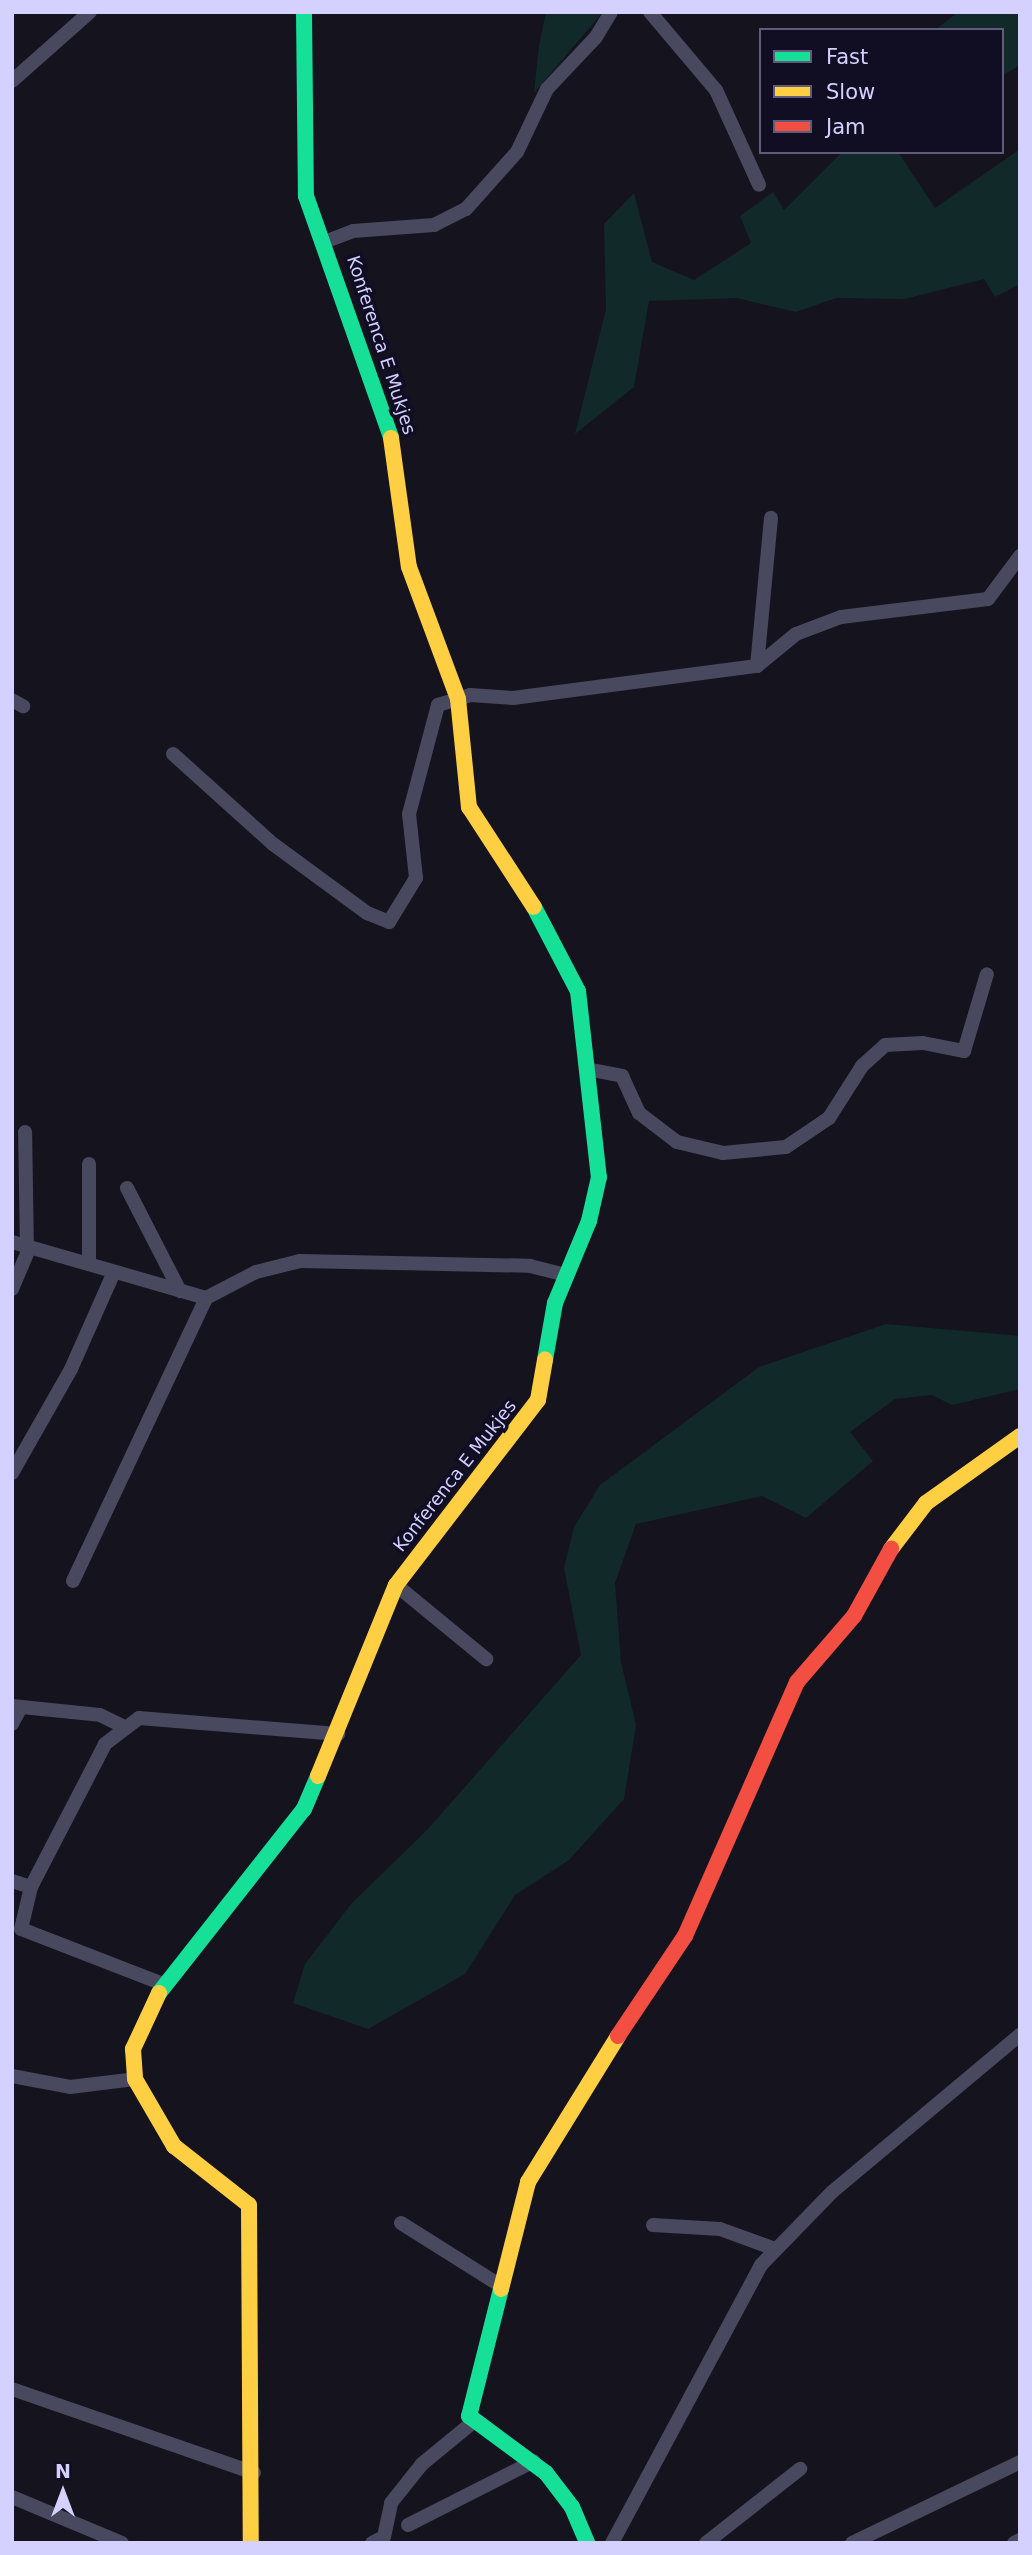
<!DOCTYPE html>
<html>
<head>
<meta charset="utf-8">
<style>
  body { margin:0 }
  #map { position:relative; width:1032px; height:2555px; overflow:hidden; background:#14131e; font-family:"DejaVu Sans",sans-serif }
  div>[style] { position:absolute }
  .green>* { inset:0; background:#112929 }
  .street>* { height:14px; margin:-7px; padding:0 7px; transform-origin:7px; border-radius:7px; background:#48485f }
  .fast>* { height:16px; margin:-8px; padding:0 8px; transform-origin:8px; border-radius:8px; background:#16e098 }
  .slow>* { height:16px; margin:-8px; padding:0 8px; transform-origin:8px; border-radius:8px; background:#ffcf43 }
  .jam>* { height:16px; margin:-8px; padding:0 8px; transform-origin:8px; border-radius:8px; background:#f24e42 }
  span { translate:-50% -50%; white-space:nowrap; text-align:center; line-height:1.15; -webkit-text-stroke:7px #110e23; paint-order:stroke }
  .street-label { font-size:18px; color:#d4d0ff }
  .frame { position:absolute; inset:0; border:14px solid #d4d0ff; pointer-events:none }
  .legend { position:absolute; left:759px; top:28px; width:245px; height:126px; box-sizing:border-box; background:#110e23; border:2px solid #5f5c7b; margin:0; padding:9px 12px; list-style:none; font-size:21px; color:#d4d0ff }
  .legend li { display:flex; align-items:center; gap:14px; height:35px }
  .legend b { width:35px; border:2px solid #5f5c7b }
  .north { position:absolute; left:28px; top:2457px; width:70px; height:70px; -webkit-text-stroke:5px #110e23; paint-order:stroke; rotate:0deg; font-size:19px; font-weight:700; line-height:28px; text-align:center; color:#d4d0ff }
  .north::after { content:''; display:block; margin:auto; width:24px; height:32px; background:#d4d0ff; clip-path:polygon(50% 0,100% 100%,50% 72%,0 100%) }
</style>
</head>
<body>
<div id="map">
  <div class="green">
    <i style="clip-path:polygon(546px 12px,603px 12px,534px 93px,539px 46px)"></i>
    <i style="clip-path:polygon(958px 12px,1020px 12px,1020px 65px,1002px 76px,1002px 30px,935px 30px)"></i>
    <i style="clip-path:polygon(1020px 149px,1020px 284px,995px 297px,984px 279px,905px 299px,836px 298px,796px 312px,737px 298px,649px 301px,634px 387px,575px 434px,606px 309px,604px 224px,634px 193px,652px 262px,694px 280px,751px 243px,740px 216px,773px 192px,784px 210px,842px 152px,898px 152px,935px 208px)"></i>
    <i style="clip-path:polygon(886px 1324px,1020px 1336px,1020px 1389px,952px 1405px,932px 1395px,895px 1399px,850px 1432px,873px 1461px,806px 1518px,762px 1496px,636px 1524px,615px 1583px,621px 1662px,636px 1725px,624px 1799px,569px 1860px,515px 1895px,465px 1974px,368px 2029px,293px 2003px,305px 1964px,352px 1903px,428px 1829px,581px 1655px,564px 1568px,574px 1527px,600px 1485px,759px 1367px)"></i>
  </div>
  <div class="street">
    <i style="left:650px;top:12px;width:102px;rotate:49.8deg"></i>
    <i style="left:716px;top:90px;width:104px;rotate:65.6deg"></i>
    <i style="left:12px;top:81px;width:104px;rotate:-41.5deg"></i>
    <i style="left:327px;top:241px;width:28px;rotate:-21deg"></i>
    <i style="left:353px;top:231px;width:81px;rotate:-4.2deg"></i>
    <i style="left:434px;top:225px;width:36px;rotate:-27deg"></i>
    <i style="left:466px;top:209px;width:76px;rotate:-48.2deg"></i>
    <i style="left:517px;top:152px;width:70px;rotate:-64.5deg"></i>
    <i style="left:547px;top:89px;width:71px;rotate:-46.7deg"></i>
    <i style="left:596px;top:37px;width:29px;rotate:-59deg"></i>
    <i style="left:757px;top:666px;width:149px;rotate:-84.6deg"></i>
    <i style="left:12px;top:700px;width:13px;rotate:29deg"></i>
    <i style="left:173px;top:754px;width:135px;rotate:42deg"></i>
    <i style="left:273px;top:844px;width:117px;rotate:36.3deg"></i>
    <i style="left:367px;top:913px;width:24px;rotate:22deg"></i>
    <i style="left:389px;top:922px;width:52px;rotate:-58.5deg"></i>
    <i style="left:416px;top:878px;width:64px;rotate:-96.2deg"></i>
    <i style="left:409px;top:814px;width:113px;rotate:-75.1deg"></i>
    <i style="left:438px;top:705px;width:34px;rotate:-17deg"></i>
    <i style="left:470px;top:695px;width:43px;rotate:4deg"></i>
    <i style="left:513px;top:698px;width:246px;rotate:-7.5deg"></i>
    <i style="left:757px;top:666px;width:50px;rotate:-39.4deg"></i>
    <i style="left:796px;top:634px;width:48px;rotate:-20.7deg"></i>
    <i style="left:841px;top:617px;width:148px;rotate:-7deg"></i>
    <i style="left:988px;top:599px;width:54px;rotate:-53.3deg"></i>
    <i style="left:587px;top:1069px;width:36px;rotate:11deg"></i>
    <i style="left:622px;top:1076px;width:41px;rotate:65.3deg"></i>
    <i style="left:639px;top:1113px;width:48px;rotate:37.3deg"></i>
    <i style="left:677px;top:1142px;width:47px;rotate:13.4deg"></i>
    <i style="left:723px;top:1153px;width:63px;rotate:-5.4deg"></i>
    <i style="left:786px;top:1147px;width:52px;rotate:-34deg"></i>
    <i style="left:829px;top:1118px;width:62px;rotate:-57.6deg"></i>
    <i style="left:862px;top:1066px;width:31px;rotate:-42deg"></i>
    <i style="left:885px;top:1045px;width:38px;rotate:-3deg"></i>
    <i style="left:923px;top:1043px;width:42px;rotate:11deg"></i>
    <i style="left:964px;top:1051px;width:80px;rotate:-73.4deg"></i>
    <i style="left:127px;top:1188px;width:116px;rotate:62.8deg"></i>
    <i style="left:12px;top:1242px;width:202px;rotate:16.1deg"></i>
    <i style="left:206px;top:1298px;width:56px;rotate:-27.5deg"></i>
    <i style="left:256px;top:1272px;width:45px;rotate:-14deg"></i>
    <i style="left:300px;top:1261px;width:230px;rotate:1.2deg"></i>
    <i style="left:530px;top:1266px;width:36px;rotate:14deg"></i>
    <i style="left:89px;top:1264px;width:100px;rotate:-90deg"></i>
    <i style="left:12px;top:1289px;width:39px;rotate:-67deg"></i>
    <i style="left:27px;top:1253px;width:121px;rotate:-90.9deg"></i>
    <i style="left:12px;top:1473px;width:120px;rotate:-60.4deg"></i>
    <i style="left:71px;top:1369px;width:106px;rotate:-66.1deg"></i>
    <i style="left:73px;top:1581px;width:313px;rotate:-64.8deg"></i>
    <i style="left:396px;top:1585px;width:117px;rotate:39.4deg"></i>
    <i style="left:12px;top:1706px;width:88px;rotate:5.8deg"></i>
    <i style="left:100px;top:1715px;width:25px;rotate:26deg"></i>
    <i style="left:12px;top:1724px;width:19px;rotate:-62deg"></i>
    <i style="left:12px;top:1881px;width:20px;rotate:18deg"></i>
    <i style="left:163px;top:1984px;width:152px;rotate:-158.8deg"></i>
    <i style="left:21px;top:1929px;width:43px;rotate:-76.6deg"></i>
    <i style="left:31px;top:1887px;width:161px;rotate:-62.6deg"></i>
    <i style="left:105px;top:1744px;width:43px;rotate:-37.4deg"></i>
    <i style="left:139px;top:1718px;width:200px;rotate:4.6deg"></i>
    <i style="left:12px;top:2076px;width:59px;rotate:10.7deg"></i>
    <i style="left:70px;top:2087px;width:65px;rotate:-7deg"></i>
    <i style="left:401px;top:2223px;width:118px;rotate:32.2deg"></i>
    <i style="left:653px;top:2225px;width:67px;rotate:3.4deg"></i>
    <i style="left:720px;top:2229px;width:59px;rotate:20deg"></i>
    <i style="left:12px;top:2389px;width:256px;rotate:19.1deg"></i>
    <i style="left:12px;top:2497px;width:119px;rotate:22.7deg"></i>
    <i style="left:408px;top:2525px;width:141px;rotate:-26.9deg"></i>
    <i style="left:372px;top:2543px;width:13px;rotate:-27deg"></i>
    <i style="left:384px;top:2537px;width:35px;rotate:-78deg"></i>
    <i style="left:391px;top:2503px;width:50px;rotate:-51.5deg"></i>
    <i style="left:422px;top:2464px;width:65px;rotate:-39.4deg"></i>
    <i style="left:612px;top:2543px;width:315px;rotate:-61.8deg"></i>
    <i style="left:761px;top:2265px;width:102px;rotate:-45.8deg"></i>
    <i style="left:832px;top:2192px;width:245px;rotate:-39.9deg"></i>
    <i style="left:706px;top:2543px;width:120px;rotate:-38.2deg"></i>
    <i style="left:852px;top:2543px;width:187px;rotate:-25.7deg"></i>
    <i style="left:1014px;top:2543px;width:7px;rotate:-27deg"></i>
  </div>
  <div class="fast">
    <i style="left:304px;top:12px;width:184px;rotate:89.4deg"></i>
    <i style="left:306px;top:196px;width:256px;rotate:70.6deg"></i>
    <i style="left:534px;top:907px;width:95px;rotate:62.4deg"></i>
    <i style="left:578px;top:991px;width:187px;rotate:83.6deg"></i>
    <i style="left:599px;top:1177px;width:45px;rotate:102.8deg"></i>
    <i style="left:589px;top:1221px;width:89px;rotate:112.5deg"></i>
    <i style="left:555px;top:1303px;width:58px;rotate:100deg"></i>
    <i style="left:159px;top:1993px;width:234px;rotate:-51.8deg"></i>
    <i style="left:304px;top:1809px;width:36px;rotate:-67deg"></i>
    <i style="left:501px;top:2289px;width:131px;rotate:104.1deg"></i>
    <i style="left:469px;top:2416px;width:96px;rotate:36.5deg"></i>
    <i style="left:546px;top:2473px;width:43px;rotate:52.6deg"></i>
    <i style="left:572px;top:2507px;width:39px;rotate:67deg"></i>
  </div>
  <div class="slow">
    <i style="left:391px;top:438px;width:130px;rotate:82.1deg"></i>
    <i style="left:409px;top:567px;width:141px;rotate:69.6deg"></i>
    <i style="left:458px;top:699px;width:109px;rotate:84.2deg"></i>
    <i style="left:469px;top:807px;width:119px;rotate:57deg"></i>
    <i style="left:891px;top:1549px;width:58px;rotate:-52.7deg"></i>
    <i style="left:926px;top:1503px;width:115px;rotate:-35.5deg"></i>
    <i style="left:318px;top:1776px;width:206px;rotate:-67.8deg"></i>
    <i style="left:396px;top:1585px;width:233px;rotate:-52.5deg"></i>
    <i style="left:538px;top:1400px;width:41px;rotate:-80.1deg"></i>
    <i style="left:159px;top:1993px;width:62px;rotate:114.9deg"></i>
    <i style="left:133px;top:2049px;width:30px;rotate:86deg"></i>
    <i style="left:135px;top:2079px;width:78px;rotate:59.8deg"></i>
    <i style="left:174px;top:2146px;width:95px;rotate:38.2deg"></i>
    <i style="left:249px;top:2205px;width:338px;rotate:89.7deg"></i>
    <i style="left:501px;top:2289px;width:110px;rotate:-75.8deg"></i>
    <i style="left:528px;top:2182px;width:172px;rotate:-58.3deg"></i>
  </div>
  <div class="jam">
    <i style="left:618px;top:2036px;width:120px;rotate:-56.2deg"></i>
    <i style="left:685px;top:1936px;width:278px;rotate:-66.2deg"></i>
    <i style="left:797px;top:1682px;width:87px;rotate:-49.2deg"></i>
    <i style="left:854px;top:1616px;width:77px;rotate:-61.1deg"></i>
  </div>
  <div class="street-label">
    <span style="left:381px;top:345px;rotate:72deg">Konferenca E Mukjes</span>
    <span style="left:455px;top:1476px;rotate:-52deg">Konferenca E Mukjes</span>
  </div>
  <div class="frame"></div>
  <ul class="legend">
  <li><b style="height:9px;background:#16e098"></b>Fast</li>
  <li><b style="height:9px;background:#ffcf43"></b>Slow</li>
  <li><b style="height:9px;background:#f24e42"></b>Jam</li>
  </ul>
  <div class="north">N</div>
</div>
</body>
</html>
